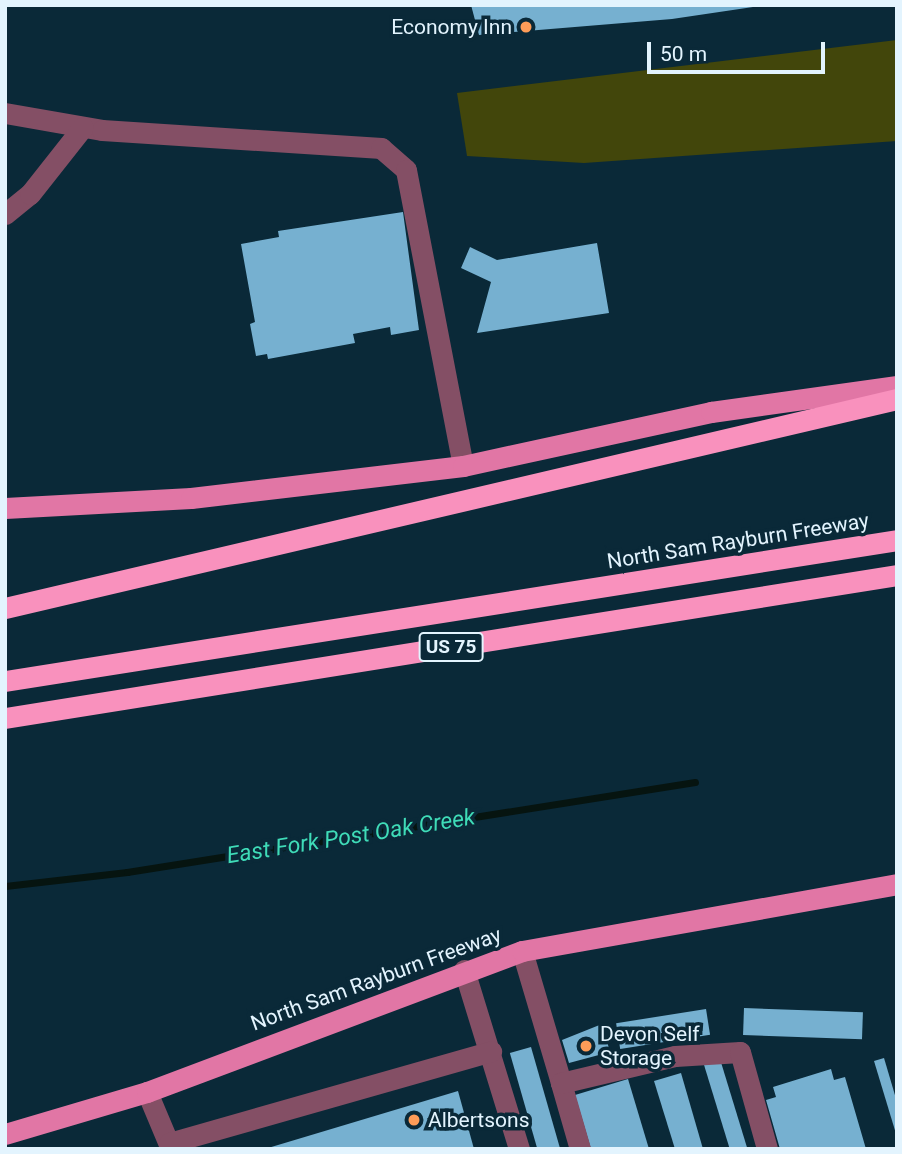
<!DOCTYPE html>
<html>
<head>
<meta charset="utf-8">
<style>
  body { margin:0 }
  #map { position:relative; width:902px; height:1154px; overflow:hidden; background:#0a2938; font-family:Roboto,sans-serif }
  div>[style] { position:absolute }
  .green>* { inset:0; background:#42460b }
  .stream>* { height:7px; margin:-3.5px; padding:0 3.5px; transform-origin:3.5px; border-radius:3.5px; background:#061410 }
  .building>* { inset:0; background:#76b0d0; transform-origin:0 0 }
  .minor>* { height:21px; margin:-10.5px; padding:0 10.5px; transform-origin:10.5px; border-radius:10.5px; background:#844f65 }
  .major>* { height:21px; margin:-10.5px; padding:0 10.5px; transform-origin:10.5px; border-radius:10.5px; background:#e176a5 }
  .highway>* { height:21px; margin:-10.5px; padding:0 10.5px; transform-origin:10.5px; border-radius:10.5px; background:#f991bd }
  .dots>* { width:19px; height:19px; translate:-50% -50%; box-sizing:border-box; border:4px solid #0a2938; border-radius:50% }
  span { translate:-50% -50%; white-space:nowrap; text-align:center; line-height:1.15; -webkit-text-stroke:7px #0a2938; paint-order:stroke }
  .shield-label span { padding:2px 5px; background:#0a2938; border:2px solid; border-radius:5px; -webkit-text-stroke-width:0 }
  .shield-label { font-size:19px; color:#e3f4fe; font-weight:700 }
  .poi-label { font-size:21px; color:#e3f4fe }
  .right { translate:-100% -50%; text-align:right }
  .left { translate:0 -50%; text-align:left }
  .street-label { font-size:21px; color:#e3f4fe }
  .water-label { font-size:23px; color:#3fdcb8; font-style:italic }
  .frame { position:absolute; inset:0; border:7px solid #e3f4fe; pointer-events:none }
  .scale { position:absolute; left:647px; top:42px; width:178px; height:32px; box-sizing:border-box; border:4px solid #e3f4fe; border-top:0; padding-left:9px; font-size:21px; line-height:24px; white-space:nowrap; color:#e3f4fe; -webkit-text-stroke:5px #0a2938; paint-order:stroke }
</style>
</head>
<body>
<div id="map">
  <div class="green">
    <i style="clip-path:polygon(897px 40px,897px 141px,584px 163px,467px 156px,457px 93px)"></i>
  </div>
  <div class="stream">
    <i style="left:5px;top:886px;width:123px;rotate:-6.5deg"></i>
    <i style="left:127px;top:872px;width:575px;rotate:-9deg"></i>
  </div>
  <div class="building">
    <i style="clip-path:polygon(471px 5px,753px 5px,753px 7px,672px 19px,479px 35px)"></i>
    <i style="clip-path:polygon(403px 212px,419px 330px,391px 335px,390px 327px,353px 334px,355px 343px,268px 359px,267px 354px,256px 356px,250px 324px,255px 322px,241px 244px,279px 237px,278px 231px)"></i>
    <i style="clip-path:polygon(597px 243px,609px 313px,477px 333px,491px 282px,461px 268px,470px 247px,497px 260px)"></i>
    <i style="left:744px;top:1008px;width:119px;height:27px;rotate:2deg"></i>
    <i style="left:706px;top:1009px;width:26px;height:91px;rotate:81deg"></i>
    <i style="clip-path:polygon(602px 1024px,610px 1052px,569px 1063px,562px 1040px)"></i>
    <i style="left:531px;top:1047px;width:106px;height:22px;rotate:74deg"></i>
    <i style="clip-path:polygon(884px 1058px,897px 1102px,897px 1137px,874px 1061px)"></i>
    <i style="left:720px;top:1059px;width:94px;height:17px;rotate:73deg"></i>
    <i style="clip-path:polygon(831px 1069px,834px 1080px,845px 1077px,866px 1149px,780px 1149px,766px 1100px,776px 1097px,773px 1087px)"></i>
    <i style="clip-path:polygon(681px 1073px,703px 1149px,675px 1149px,654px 1081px)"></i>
    <i style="clip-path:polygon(628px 1079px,649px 1149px,591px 1149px,575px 1095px)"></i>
    <i style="clip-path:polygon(458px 1091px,474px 1149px,268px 1149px,268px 1148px)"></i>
  </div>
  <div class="minor">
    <i style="left:5px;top:113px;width:98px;rotate:9.9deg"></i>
    <i style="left:102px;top:130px;width:280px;rotate:3.7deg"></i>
    <i style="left:381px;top:148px;width:33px;rotate:41deg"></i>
    <i style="left:406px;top:170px;width:301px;rotate:79.1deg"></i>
    <i style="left:5px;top:214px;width:32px;rotate:-39deg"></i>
    <i style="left:30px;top:194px;width:85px;rotate:-51.7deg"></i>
    <i style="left:522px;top:951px;width:138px;rotate:73.5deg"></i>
    <i style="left:464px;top:970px;width:187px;rotate:72.9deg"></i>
    <i style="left:147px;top:1092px;width:62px;rotate:67.2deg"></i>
    <i style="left:169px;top:1143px;width:335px;rotate:-15.9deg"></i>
    <i style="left:580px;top:1149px;width:69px;rotate:-106.1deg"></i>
    <i style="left:561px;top:1083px;width:117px;rotate:-13.3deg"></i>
    <i style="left:675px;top:1056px;width:65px;rotate:-3.5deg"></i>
    <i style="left:740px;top:1052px;width:101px;rotate:74.4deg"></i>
  </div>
  <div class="major">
    <i style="left:5px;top:508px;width:186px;rotate:-3.1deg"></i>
    <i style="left:191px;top:498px;width:274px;rotate:-6.7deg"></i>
    <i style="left:463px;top:466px;width:254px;rotate:-12.3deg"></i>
    <i style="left:711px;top:412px;width:188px;rotate:-8deg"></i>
    <i style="left:5px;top:1134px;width:148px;rotate:-16.5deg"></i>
    <i style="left:147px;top:1092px;width:401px;rotate:-20.6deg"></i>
    <i style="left:522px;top:951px;width:381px;rotate:-10.1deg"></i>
  </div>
  <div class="highway">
    <i style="left:5px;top:608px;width:916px;rotate:-13.19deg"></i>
    <i style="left:5px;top:681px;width:903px;rotate:-8.98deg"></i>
    <i style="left:5px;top:718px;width:903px;rotate:-9.11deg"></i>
  </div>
  <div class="dots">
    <i style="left:526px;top:27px;background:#fe9c58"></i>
    <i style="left:586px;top:1046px;background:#fe9c58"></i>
    <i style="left:414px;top:1120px;background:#fe9c58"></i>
  </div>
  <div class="shield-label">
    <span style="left:451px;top:647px">US 75</span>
  </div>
  <div class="poi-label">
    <span class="right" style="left:512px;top:27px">Economy Inn</span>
    <span class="left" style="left:600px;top:1046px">Devon Self<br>Storage</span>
    <span class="left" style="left:428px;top:1120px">Albertsons</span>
  </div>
  <div class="street-label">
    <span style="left:738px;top:541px;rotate:-9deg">North Sam Rayburn Freeway</span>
    <span style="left:376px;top:979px;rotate:-20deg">North Sam Rayburn Freeway</span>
  </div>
  <div class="water-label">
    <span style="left:351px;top:837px;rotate:-9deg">East Fork Post Oak Creek</span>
  </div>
  <div class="frame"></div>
  <div class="scale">50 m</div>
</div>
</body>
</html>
